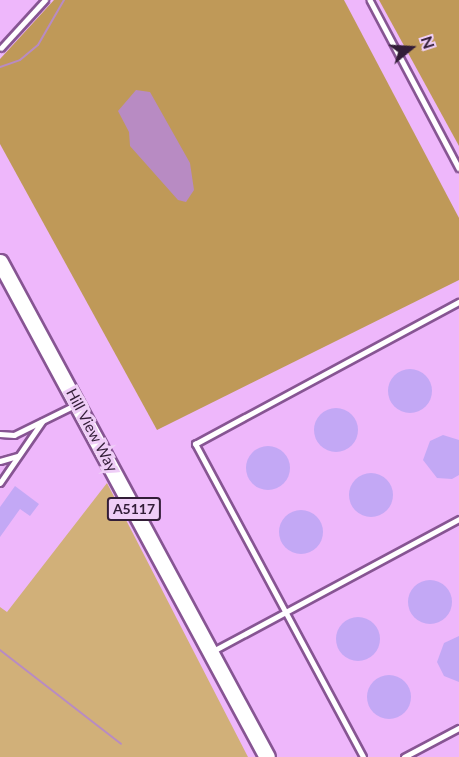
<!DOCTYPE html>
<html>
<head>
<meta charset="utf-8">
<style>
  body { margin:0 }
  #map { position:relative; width:459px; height:757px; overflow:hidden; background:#eeb7fb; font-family:Lato,sans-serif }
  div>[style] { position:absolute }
  .green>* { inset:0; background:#d1b079 }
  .forest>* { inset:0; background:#bf9958 }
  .water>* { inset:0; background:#b88bc3 }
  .stream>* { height:2px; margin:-1px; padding:0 1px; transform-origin:1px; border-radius:1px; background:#b88bc3 }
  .building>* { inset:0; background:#c3a8f5 }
  .round { border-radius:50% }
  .roads { filter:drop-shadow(2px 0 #875593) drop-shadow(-2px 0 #875593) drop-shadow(0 2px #875593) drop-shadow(0 -2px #875593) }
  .lane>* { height:4.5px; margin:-2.25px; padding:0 2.25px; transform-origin:2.25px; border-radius:2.25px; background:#fff }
  .primary>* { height:15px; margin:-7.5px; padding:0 7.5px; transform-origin:7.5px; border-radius:7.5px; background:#fff }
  span { translate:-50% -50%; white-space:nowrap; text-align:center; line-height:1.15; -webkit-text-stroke:6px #efcef7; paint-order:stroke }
  .shield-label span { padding:2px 4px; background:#efcef7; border:2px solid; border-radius:4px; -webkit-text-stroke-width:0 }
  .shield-label { font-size:14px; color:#321d37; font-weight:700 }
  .street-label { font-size:15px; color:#321d37 }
  .north { position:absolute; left:381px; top:18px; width:60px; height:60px; -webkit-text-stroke:4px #efcef7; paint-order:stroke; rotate:72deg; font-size:16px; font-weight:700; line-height:24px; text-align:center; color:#321d37 }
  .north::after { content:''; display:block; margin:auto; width:21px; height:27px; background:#321d37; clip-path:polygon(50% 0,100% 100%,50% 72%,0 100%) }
</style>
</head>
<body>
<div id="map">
  <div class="green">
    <i style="clip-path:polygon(107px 483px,248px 757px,0 757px,0 607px,7px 612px)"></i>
  </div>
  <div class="forest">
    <i style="clip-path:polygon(54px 0,344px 0,459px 218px,459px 280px,157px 430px,0 144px,0 59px)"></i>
    <i style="clip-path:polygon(379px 0,459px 0,459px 146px)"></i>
  </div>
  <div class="water">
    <i style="clip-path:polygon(136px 90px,150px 92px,190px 163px,194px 190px,186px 202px,178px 200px,130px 146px,129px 132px,118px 111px)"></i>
  </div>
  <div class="stream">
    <i style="left:0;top:67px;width:21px;rotate:-19deg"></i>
    <i style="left:20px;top:60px;width:23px;rotate:-40deg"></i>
    <i style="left:38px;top:45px;width:52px;rotate:-60deg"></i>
    <i style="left:0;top:650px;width:153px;rotate:37.8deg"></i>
  </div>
  <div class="building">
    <i class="round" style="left:388px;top:369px;width:44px;height:44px"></i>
    <i class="round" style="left:314px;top:408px;width:44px;height:44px"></i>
    <i style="clip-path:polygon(443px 435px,459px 440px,459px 475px,452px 479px,437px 478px,423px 460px,430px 441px)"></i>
    <i class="round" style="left:246px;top:446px;width:44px;height:44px"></i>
    <i class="round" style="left:349px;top:473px;width:44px;height:44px"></i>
    <i style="clip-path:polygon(15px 486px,39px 504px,30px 516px,20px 509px,0 537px,0 507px)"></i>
    <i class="round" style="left:279px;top:510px;width:44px;height:44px"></i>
    <i class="round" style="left:408px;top:580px;width:44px;height:44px"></i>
    <i class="round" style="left:336px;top:617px;width:44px;height:44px"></i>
    <i style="clip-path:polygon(459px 636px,459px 682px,444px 676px,437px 662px,444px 643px)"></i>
    <i class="round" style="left:367px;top:675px;width:44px;height:44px"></i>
  </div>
  <div class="roads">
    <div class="lane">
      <i style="left:370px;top:0;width:190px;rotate:62.1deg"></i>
      <i style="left:1px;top:48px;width:65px;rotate:-47.5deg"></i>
      <i style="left:0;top:434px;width:14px;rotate:4deg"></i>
      <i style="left:14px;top:435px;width:68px;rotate:-26.2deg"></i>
      <i style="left:0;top:461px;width:18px;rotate:-16deg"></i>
      <i style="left:0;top:483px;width:74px;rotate:-55.5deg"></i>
      <i style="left:213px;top:651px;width:279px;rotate:-28.2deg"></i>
      <i style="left:363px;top:757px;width:355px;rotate:-118.2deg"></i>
      <i style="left:195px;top:444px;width:300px;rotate:-28.3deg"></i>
      <i style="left:404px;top:757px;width:62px;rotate:-27.8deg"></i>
    </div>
    <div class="primary">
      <i style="left:0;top:262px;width:562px;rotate:61.66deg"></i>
    </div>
  </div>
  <div class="shield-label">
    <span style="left:134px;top:509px">A5117</span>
  </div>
  <div class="street-label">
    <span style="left:92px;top:430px;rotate:62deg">Hill View Way</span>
  </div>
  <div class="north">N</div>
</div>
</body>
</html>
